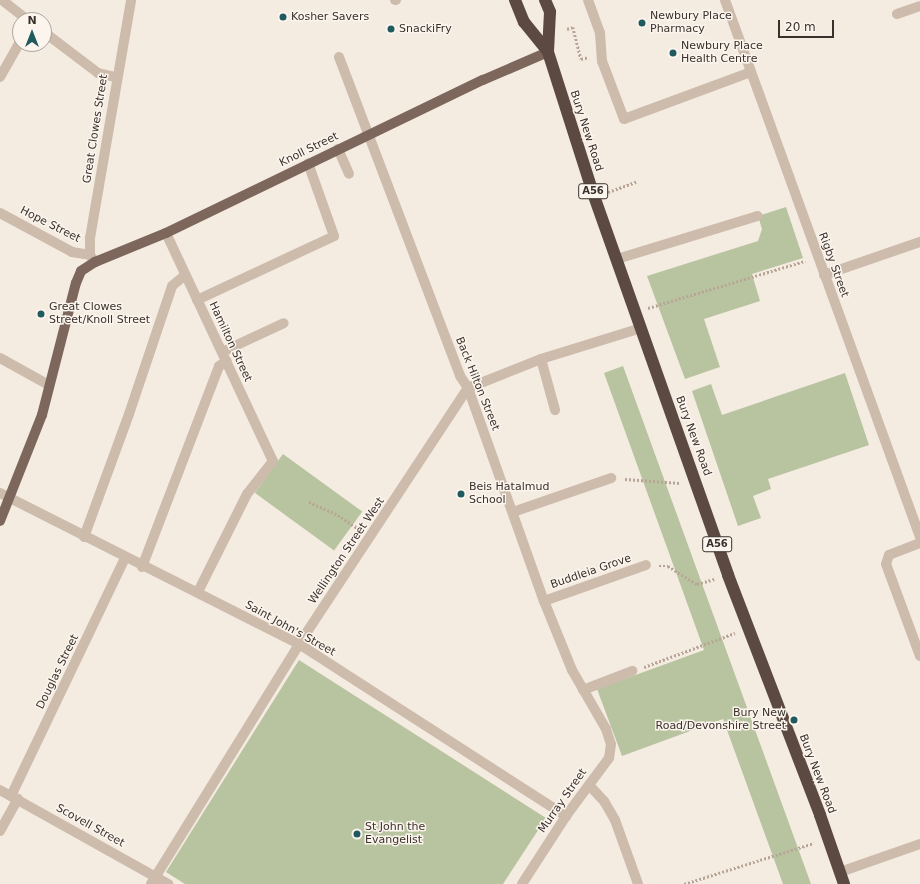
<!DOCTYPE html>
<html>
<head>
<meta charset="utf-8">
<style>
  body { margin:0 }
  #map { position:relative; width:920px; height:884px; overflow:hidden; background:#f4ebe1; font-family:"DejaVu Sans",sans-serif }
  div>[style] { position:absolute }
  .green>* { inset:0; background:#b8c4a0; transform-origin:0 0 }
  .path>* { height:2.5px; margin-top:-1.25px; transform-origin:0; background:repeating-linear-gradient(90deg,#b9a596 0 2px,transparent 0 4px) }
  .minor>* { height:10px; margin:-5px; padding:0 5px; transform-origin:5px; border-radius:5px; background:#cdbbac }
  .major>* { height:10px; margin:-5px; padding:0 5px; transform-origin:5px; border-radius:5px; background:#7d675c }
  .highway>* { height:12px; margin:-6px; padding:0 6px; transform-origin:6px; border-radius:6px; background:#5c4a42 }
  .dots>* { width:11px; height:11px; translate:-50% -50%; box-sizing:border-box; border:2px solid #fbf5ee; border-radius:50% }
  span { translate:-50% -50%; white-space:nowrap; text-align:center; line-height:1.15; -webkit-text-stroke:3px #fbf5ee; paint-order:stroke }
  .shield-label span { padding:1px 3px; background:#fbf5ee; border:1px solid; border-radius:3px; -webkit-text-stroke-width:0 }
  .shield-label { font-size:10px; color:#3b302b; font-weight:700 }
  .poi-label { font-size:11px; color:#3b302b }
  .left { translate:0 -50%; text-align:left }
  .right { translate:-100% -50%; text-align:right }
  .street-label { font-size:11px; color:#3b302b }
  .north { position:absolute; left:12px; top:12px; width:40px; height:40px; box-sizing:border-box; background:#fbf5ee; border:1px solid #aea6a0; border-radius:50%; rotate:0deg; font-size:11px; font-weight:700; line-height:16px; text-align:center; color:#3b302b }
  .north::after { content:''; display:block; margin:auto; width:14px; height:18px; background:#1f5a5e; clip-path:polygon(50% 0,100% 100%,50% 72%,0 100%) }
  .scale { position:absolute; left:778px; top:20px; width:56px; height:18px; box-sizing:border-box; border:2px solid #3b302b; border-top:0; padding-left:5px; font-size:12px; line-height:14px; white-space:nowrap; color:#3b302b; -webkit-text-stroke:3px #fbf5ee; paint-order:stroke }
</style>
</head>
<body>
<div id="map">
  <div class="green">
    <i style="clip-path:polygon(786px 207px,803px 258px,752px 274px,760px 301px,704px 319px,720px 367px,685px 379px,647px 276px,758px 241px,762px 229px,758px 216px)"></i>
    <i style="clip-path:polygon(623px 366px,811px 884px,783px 884px,723px 719px,622px 756px,597px 689px,704px 650px,604px 373px)"></i>
    <i style="clip-path:polygon(845px 373px,869px 445px,768px 479px,771px 489px,753px 496px,761px 518px,738px 526px,692px 391px,711px 384px,722px 415px)"></i>
    <i style="left:283px;top:454px;width:98px;height:48px;rotate:36deg"></i>
    <i style="clip-path:polygon(299px 660px,546px 818px,503px 884px,185px 884px,166px 872px)"></i>
  </div>
  <div class="path">
    <i style="left:567px;top:29px;width:6px;rotate:-18deg"></i>
    <i style="left:573px;top:27px;width:33px;rotate:76deg"></i>
    <i style="left:581px;top:59px;width:8px;rotate:-14deg"></i>
    <i style="left:608px;top:192px;width:30px;rotate:-20deg"></i>
    <i style="left:648px;top:308px;width:164px;rotate:-16.7deg"></i>
    <i style="left:625px;top:479px;width:55px;rotate:4.2deg"></i>
    <i style="left:309px;top:502px;width:32px;rotate:24deg"></i>
    <i style="left:338px;top:515px;width:25px;rotate:34deg"></i>
    <i style="left:659px;top:566px;width:9px"></i>
    <i style="left:668px;top:566px;width:34px;rotate:32deg"></i>
    <i style="left:697px;top:584px;width:18px;rotate:-16deg"></i>
    <i style="left:644px;top:667px;width:97px;rotate:-20.5deg"></i>
    <i style="left:684px;top:884px;width:136px;rotate:-17.5deg"></i>
  </div>
  <div class="minor">
    <i style="left:2px;top:0;width:33px;rotate:38deg"></i>
    <i style="left:395px;top:0;width:1px"></i>
    <i style="left:588px;top:0;width:35px;rotate:70deg"></i>
    <i style="left:600px;top:33px;width:28px;rotate:86deg"></i>
    <i style="left:602px;top:61px;width:62px;rotate:69.2deg"></i>
    <i style="left:624px;top:119px;width:135px;rotate:-20.3deg"></i>
    <i style="left:725px;top:0;width:571px;rotate:70.04deg"></i>
    <i style="left:897px;top:14px;width:24px;rotate:-19deg"></i>
    <i style="left:44px;top:32px;width:68px;rotate:37.2deg"></i>
    <i style="left:98px;top:73px;width:18px;rotate:13deg"></i>
    <i style="left:339px;top:57px;width:341px;rotate:69.2deg"></i>
    <i style="left:460px;top:376px;width:14px;rotate:56deg"></i>
    <i style="left:468px;top:388px;width:226px;rotate:70.4deg"></i>
    <i style="left:544px;top:601px;width:74px;rotate:67.9deg"></i>
    <i style="left:572px;top:670px;width:68px;rotate:60deg"></i>
    <i style="left:606px;top:729px;width:16px;rotate:72deg"></i>
    <i style="left:611px;top:744px;width:14px;rotate:98deg"></i>
    <i style="left:609px;top:758px;width:72px;rotate:126.6deg"></i>
    <i style="left:566px;top:816px;width:81px;rotate:122.9deg"></i>
    <i style="left:0;top:77px;width:40px;rotate:-60.3deg"></i>
    <i style="left:338px;top:149px;width:27px;rotate:66deg"></i>
    <i style="left:0;top:213px;width:82px;rotate:28.4deg"></i>
    <i style="left:72px;top:252px;width:18px;rotate:9deg"></i>
    <i style="left:166px;top:233px;width:252px;rotate:64.9deg"></i>
    <i style="left:273px;top:461px;width:42px;rotate:128.2deg"></i>
    <i style="left:247px;top:494px;width:110px;rotate:116.6deg"></i>
    <i style="left:617px;top:259px;width:147px;rotate:-17deg"></i>
    <i style="left:95px;top:262px;width:9px;rotate:-126deg"></i>
    <i style="left:90px;top:255px;width:17px;rotate:-90deg"></i>
    <i style="left:90px;top:238px;width:242px;rotate:-80.2deg"></i>
    <i style="left:824px;top:275px;width:102px;rotate:-19deg"></i>
    <i style="left:197px;top:300px;width:151px;rotate:-25deg"></i>
    <i style="left:334px;top:236px;width:77px;rotate:-109.6deg"></i>
    <i style="left:222px;top:352px;width:68px;rotate:-25.1deg"></i>
    <i style="left:0;top:358px;width:56px;rotate:28.9deg"></i>
    <i style="left:541px;top:359px;width:53px;rotate:74.6deg"></i>
    <i style="left:0;top:493px;width:335px;rotate:26.8deg"></i>
    <i style="left:299px;top:644px;width:318px;rotate:32.8deg"></i>
    <i style="left:513px;top:512px;width:104px;rotate:-19.1deg"></i>
    <i style="left:84px;top:537px;width:131px;rotate:-69.9deg"></i>
    <i style="left:129px;top:414px;width:135px;rotate:-71.4deg"></i>
    <i style="left:172px;top:286px;width:17px;rotate:-40deg"></i>
    <i style="left:920px;top:543px;width:33px;rotate:159deg"></i>
    <i style="left:889px;top:555px;width:9px;rotate:108deg"></i>
    <i style="left:886px;top:564px;width:98px;rotate:69.7deg"></i>
    <i style="left:142px;top:567px;width:215px;rotate:-69deg"></i>
    <i style="left:219px;top:366px;width:9px;rotate:-32deg"></i>
    <i style="left:544px;top:601px;width:108px;rotate:-19.4deg"></i>
    <i style="left:583px;top:690px;width:53px;rotate:-21.2deg"></i>
    <i style="left:589px;top:785px;width:22px;rotate:47deg"></i>
    <i style="left:604px;top:801px;width:22px;rotate:60deg"></i>
    <i style="left:615px;top:820px;width:68px;rotate:70.2deg"></i>
    <i style="left:0;top:790px;width:193px;rotate:29.2deg"></i>
    <i style="left:11px;top:796px;width:264px;rotate:-64.4deg"></i>
    <i style="left:0;top:831px;width:37px;rotate:-61deg"></i>
    <i style="left:840px;top:872px;width:85px;rotate:-19.3deg"></i>
    <i style="left:151px;top:884px;width:282px;rotate:-58.3deg"></i>
    <i style="left:299px;top:644px;width:307px;rotate:-56.6deg"></i>
    <i style="left:468px;top:388px;width:79px;rotate:-21.7deg"></i>
    <i style="left:541px;top:359px;width:105px;rotate:-17.2deg"></i>
  </div>
  <div class="major">
    <i style="left:0;top:521px;width:114px;rotate:-68.4deg"></i>
    <i style="left:42px;top:415px;width:136px;rotate:-75.6deg"></i>
    <i style="left:76px;top:283px;width:13px;rotate:-67deg"></i>
    <i style="left:81px;top:271px;width:17px;rotate:-33deg"></i>
    <i style="left:95px;top:262px;width:77px;rotate:-22.2deg"></i>
    <i style="left:166px;top:233px;width:352px;rotate:-25.8deg"></i>
    <i style="left:483px;top:80px;width:71px;rotate:-23.3deg"></i>
  </div>
  <div class="highway">
    <i style="left:515px;top:0;width:24px;rotate:68deg"></i>
    <i style="left:524px;top:22px;width:38px;rotate:51deg"></i>
    <i style="left:548px;top:52px;width:151px;rotate:72.3deg"></i>
    <i style="left:594px;top:196px;width:402px;rotate:70.5deg"></i>
    <i style="left:728px;top:575px;width:257px;rotate:69deg"></i>
    <i style="left:820px;top:815px;width:73px;rotate:70.8deg"></i>
    <i style="left:545px;top:0;width:13px;rotate:67deg"></i>
    <i style="left:550px;top:12px;width:40px;rotate:92.9deg"></i>
  </div>
  <div class="dots">
    <i style="left:283px;top:17px;background:#1f5a5e"></i>
    <i style="left:642px;top:23px;background:#1f5a5e"></i>
    <i style="left:391px;top:29px;background:#1f5a5e"></i>
    <i style="left:673px;top:53px;background:#1f5a5e"></i>
    <i style="left:41px;top:314px;background:#1f5a5e"></i>
    <i style="left:461px;top:494px;background:#1f5a5e"></i>
    <i style="left:794px;top:720px;background:#1f5a5e"></i>
    <i style="left:357px;top:834px;background:#1f5a5e"></i>
  </div>
  <div class="shield-label">
    <span style="left:593px;top:191px">A56</span>
    <span style="left:717px;top:544px">A56</span>
  </div>
  <div class="poi-label">
    <span class="left" style="left:291px;top:17px">Kosher Savers</span>
    <span class="left" style="left:650px;top:23px">Newbury Place<br>Pharmacy</span>
    <span class="left" style="left:399px;top:29px">SnackiFry</span>
    <span class="left" style="left:681px;top:53px">Newbury Place<br>Health Centre</span>
    <span class="left" style="left:49px;top:314px">Great Clowes<br>Street/Knoll Street</span>
    <span class="left" style="left:469px;top:494px">Beis Hatalmud<br>School</span>
    <span class="right" style="left:786px;top:720px">Bury New<br>Road/Devonshire Street</span>
    <span class="left" style="left:365px;top:834px">St John the<br>Evangelist</span>
  </div>
  <div class="street-label">
    <span style="left:96px;top:129px;rotate:-81deg">Great Clowes Street</span>
    <span style="left:586px;top:131px;rotate:72deg">Bury New Road</span>
    <span style="left:309px;top:150px;rotate:-26deg">Knoll Street</span>
    <span style="left:50px;top:225px;rotate:27deg">Hope Street</span>
    <span style="left:833px;top:265px;rotate:70deg">Rigby Street</span>
    <span style="left:230px;top:342px;rotate:65deg">Hamilton Street</span>
    <span style="left:477px;top:384px;rotate:68deg">Back Hilton Street</span>
    <span style="left:693px;top:436px;rotate:70deg">Bury New Road</span>
    <span style="left:347px;top:551px;rotate:-56deg">Wellington Street West</span>
    <span style="left:591px;top:572px;rotate:-19deg">Buddleia Grove</span>
    <span style="left:290px;top:629px;rotate:29deg">Saint John's Street</span>
    <span style="left:58px;top:672px;rotate:-64deg">Douglas Street</span>
    <span style="left:817px;top:774px;rotate:69deg">Bury New Road</span>
    <span style="left:563px;top:801px;rotate:-55deg">Murray Street</span>
    <span style="left:90px;top:826px;rotate:29deg">Scovell Street</span>
  </div>
  <div class="north">N</div>
  <div class="scale">20 m</div>
</div>
</body>
</html>
